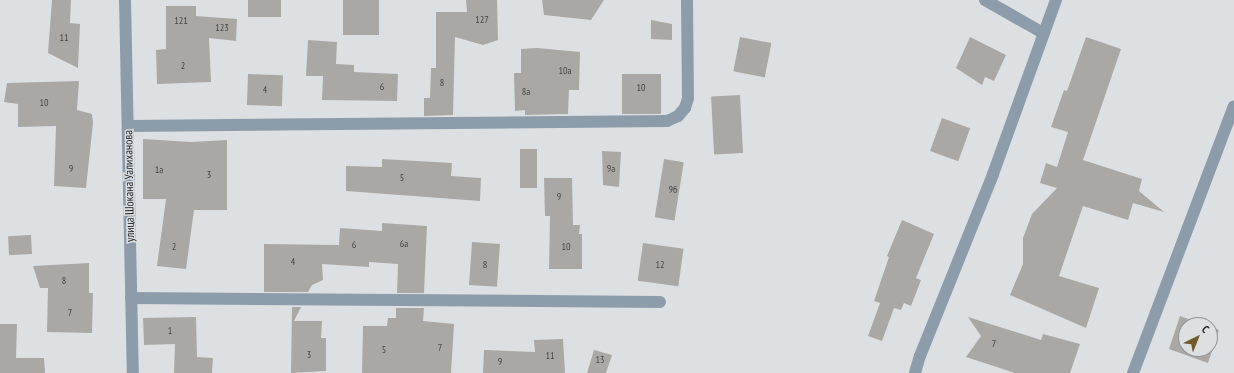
<!DOCTYPE html>
<html>
<head>
<meta charset="utf-8">
<style>
  body { margin:0 }
  #map { position:relative; width:1234px; height:373px; overflow:hidden; background:#dde0e3; font-family:"PT Sans Narrow",sans-serif }
  div>[style] { position:absolute }
  .building>* { inset:0; background:#aaa8a4; transform-origin:0 0 }
  .street>* { height:12px; margin:-6px; padding:0 6px; transform-origin:6px; border-radius:6px; background:#8d9cab }
  span { translate:-50% -50%; white-space:nowrap; text-align:center; line-height:1.15; -webkit-text-stroke:3px #dde0e3; paint-order:stroke }
  .number-label { font-size:10px; color:#444 }
  .number-label span { -webkit-text-stroke-width:0 }
  .street-label { font-size:12px; color:#222324 }
  .north { position:absolute; left:1178px; top:317px; width:40px; height:40px; box-sizing:border-box; background:#dde0e3; border:1px solid #929497; border-radius:50%; rotate:43deg; font-size:11px; font-weight:700; line-height:16px; text-align:center; color:#222324 }
  .north::after { content:''; display:block; margin:auto; width:14px; height:18px; background:#725a2b; clip-path:polygon(50% 0,100% 100%,50% 72%,0 100%) }
</style>
</head>
<body>
<div id="map">
  <div class="building">
    <i style="clip-path:polygon(52px 0,71px 0,70px 23px,80px 24px,78px 68px,48px 53px)"></i>
    <i style="left:248px;top:0;width:33px;height:17px"></i>
    <i style="left:343px;top:0;width:36px;height:35px"></i>
    <i style="clip-path:polygon(466px 0,497px 0,498px 40px,483px 45px,455px 37px,453px 115px,424px 116px,424px 98px,430px 98px,431px 68px,436px 68px,436px 12px,467px 12px)"></i>
    <i style="clip-path:polygon(542px 0,604px 0,591px 20px,544px 15px)"></i>
    <i style="clip-path:polygon(166px 6px,196px 6px,196px 16px,237px 19px,236px 41px,209px 38px,211px 82px,157px 84px,156px 50px,166px 49px)"></i>
    <i style="clip-path:polygon(651px 20px,672px 24px,672px 40px,651px 39px)"></i>
    <i style="left:740px;top:37px;width:32px;height:35px;rotate:11deg"></i>
    <i style="clip-path:polygon(970px 37px,1006px 55px,994px 81px,985px 77px,982px 85px,956px 68px)"></i>
    <i style="clip-path:polygon(1086px 37px,1121px 49px,1083px 160px,1142px 179px,1139px 191px,1164px 212px,1133px 203px,1128px 220px,1083px 206px,1059px 276px,1099px 288px,1086px 328px,1010px 295px,1023px 264px,1023px 238px,1032px 214px,1057px 188px,1040px 183px,1046px 163px,1057px 167px,1068px 132px,1051px 127px,1064px 90px,1067px 91px)"></i>
    <i style="clip-path:polygon(308px 40px,337px 42px,336px 64px,354px 65px,354px 72px,398px 74px,397px 101px,322px 100px,323px 76px,306px 76px)"></i>
    <i style="clip-path:polygon(537px 48px,580px 52px,579px 90px,569px 90px,568px 114px,525px 115px,525px 110px,515px 111px,514px 73px,521px 73px,521px 49px)"></i>
    <i style="left:248px;top:74px;width:35px;height:31px;rotate:2deg"></i>
    <i style="left:622px;top:74px;width:39px;height:40px"></i>
    <i style="clip-path:polygon(79px 81px,77px 110px,92px 114px,93px 123px,86px 188px,54px 186px,56px 126px,18px 127px,18px 104px,4px 102px,7px 83px)"></i>
    <i style="left:740px;top:95px;width:58px;height:29px;rotate:87deg"></i>
    <i style="left:942px;top:118px;width:30px;height:35px;rotate:20deg"></i>
    <i style="clip-path:polygon(143px 139px,191px 142px,227px 140px,227px 210px,194px 210px,186px 269px,157px 266px,166px 199px,143px 199px)"></i>
    <i style="left:520px;top:149px;width:17px;height:39px"></i>
    <i style="clip-path:polygon(602px 151px,621px 152px,619px 187px,603px 185px)"></i>
    <i style="clip-path:polygon(382px 159px,452px 163px,451px 176px,481px 178px,480px 201px,346px 191px,346px 166px,382px 167px)"></i>
    <i style="left:664px;top:159px;width:20px;height:59px;rotate:9deg"></i>
    <i style="clip-path:polygon(544px 178px,572px 178px,573px 225px,580px 225px,579px 234px,582px 234px,582px 269px,549px 269px,550px 216px,545px 216px)"></i>
    <i style="clip-path:polygon(902px 220px,934px 234px,916px 278px,921px 280px,911px 306px,904px 303px,901px 310px,894px 308px,882px 341px,868px 336px,880px 303px,874px 301px,889px 257px,887px 256px)"></i>
    <i style="clip-path:polygon(382px 223px,427px 226px,424px 293px,397px 293px,398px 264px,369px 262px,369px 267px,322px 264px,323px 280px,312px 285px,308px 292px,264px 292px,264px 244px,339px 245px,340px 228px,382px 231px)"></i>
    <i style="left:31px;top:235px;width:19px;height:23px;rotate:87deg"></i>
    <i style="left:472px;top:242px;width:28px;height:43px;rotate:4deg"></i>
    <i style="left:643px;top:243px;width:41px;height:38px;rotate:8deg"></i>
    <i style="clip-path:polygon(89px 263px,89px 293px,93px 293px,92px 333px,47px 332px,48px 288px,40px 288px,33px 266px)"></i>
    <i style="clip-path:polygon(292px 307px,301px 307px,294px 321px,322px 321px,321px 338px,326px 338px,326px 371px,291px 373px)"></i>
    <i style="clip-path:polygon(396px 308px,424px 308px,423px 321px,454px 324px,451px 373px,362px 373px,363px 326px,387px 326px,388px 318px,396px 318px)"></i>
    <i style="clip-path:polygon(1180px 316px,1205px 325px,1186px 325px,1186px 349px,1210px 349px,1210px 327px,1219px 330px,1208px 363px,1169px 349px)"></i>
    <i style="clip-path:polygon(196px 317px,197px 357px,213px 358px,212px 373px,174px 373px,175px 344px,144px 345px,143px 318px)"></i>
    <i style="clip-path:polygon(968px 317px,1041px 340px,1043px 334px,1080px 344px,1070px 373px,1015px 373px,966px 357px,981px 336px)"></i>
    <i style="clip-path:polygon(0 324px,17px 324px,16px 358px,44px 358px,45px 373px,0 373px)"></i>
    <i style="clip-path:polygon(563px 339px,565px 373px,483px 373px,484px 350px,535px 352px,534px 340px)"></i>
    <i style="clip-path:polygon(594px 350px,612px 355px,606px 373px,587px 373px)"></i>
  </div>
  <div class="street">
    <i style="left:125px;top:0;width:373px;rotate:88.8deg"></i>
    <i style="left:985px;top:0;width:67px;rotate:29.6deg"></i>
    <i style="left:128px;top:126px;width:539px;rotate:-0.53deg"></i>
    <i style="left:667px;top:121px;width:12px;rotate:-24deg"></i>
    <i style="left:678px;top:116px;width:11px;rotate:-49deg"></i>
    <i style="left:685px;top:108px;width:10px;rotate:-73deg"></i>
    <i style="left:688px;top:98px;width:98px;rotate:-90.6deg"></i>
    <i style="left:131px;top:298px;width:529px;rotate:0.43deg"></i>
    <i style="left:915px;top:373px;width:18px;rotate:-74deg"></i>
    <i style="left:920px;top:356px;width:196px;rotate:-68.1deg"></i>
    <i style="left:993px;top:174px;width:185px;rotate:-70.1deg"></i>
    <i style="left:1133px;top:373px;width:285px;rotate:-69.3deg"></i>
  </div>
  <div class="number-label">
    <span style="left:482px;top:20px">127</span>
    <span style="left:181px;top:21px">121</span>
    <span style="left:222px;top:28px">123</span>
    <span style="left:64px;top:38px">11</span>
    <span style="left:183px;top:66px">2</span>
    <span style="left:565px;top:71px">10а</span>
    <span style="left:442px;top:83px">8</span>
    <span style="left:382px;top:87px">6</span>
    <span style="left:641px;top:88px">10</span>
    <span style="left:265px;top:90px">4</span>
    <span style="left:526px;top:92px">8а</span>
    <span style="left:44px;top:103px">10</span>
    <span style="left:71px;top:169px">9</span>
    <span style="left:611px;top:169px">9а</span>
    <span style="left:159px;top:170px">1а</span>
    <span style="left:209px;top:175px">3</span>
    <span style="left:402px;top:178px">5</span>
    <span style="left:673px;top:190px">9б</span>
    <span style="left:559px;top:197px">9</span>
    <span style="left:404px;top:244px">6а</span>
    <span style="left:354px;top:245px">6</span>
    <span style="left:174px;top:247px">2</span>
    <span style="left:566px;top:247px">10</span>
    <span style="left:293px;top:262px">4</span>
    <span style="left:485px;top:265px">8</span>
    <span style="left:660px;top:265px">12</span>
    <span style="left:64px;top:281px">8</span>
    <span style="left:70px;top:313px">7</span>
    <span style="left:170px;top:331px">1</span>
    <span style="left:994px;top:344px">7</span>
    <span style="left:440px;top:348px">7</span>
    <span style="left:384px;top:350px">5</span>
    <span style="left:309px;top:355px">3</span>
    <span style="left:550px;top:356px">11</span>
    <span style="left:600px;top:360px">13</span>
    <span style="left:500px;top:362px">9</span>
  </div>
  <div class="street-label">
    <span style="left:129px;top:186px;rotate:-91deg">улица Шокана Уалиханова</span>
  </div>
  <div class="north">С</div>
</div>
</body>
</html>
